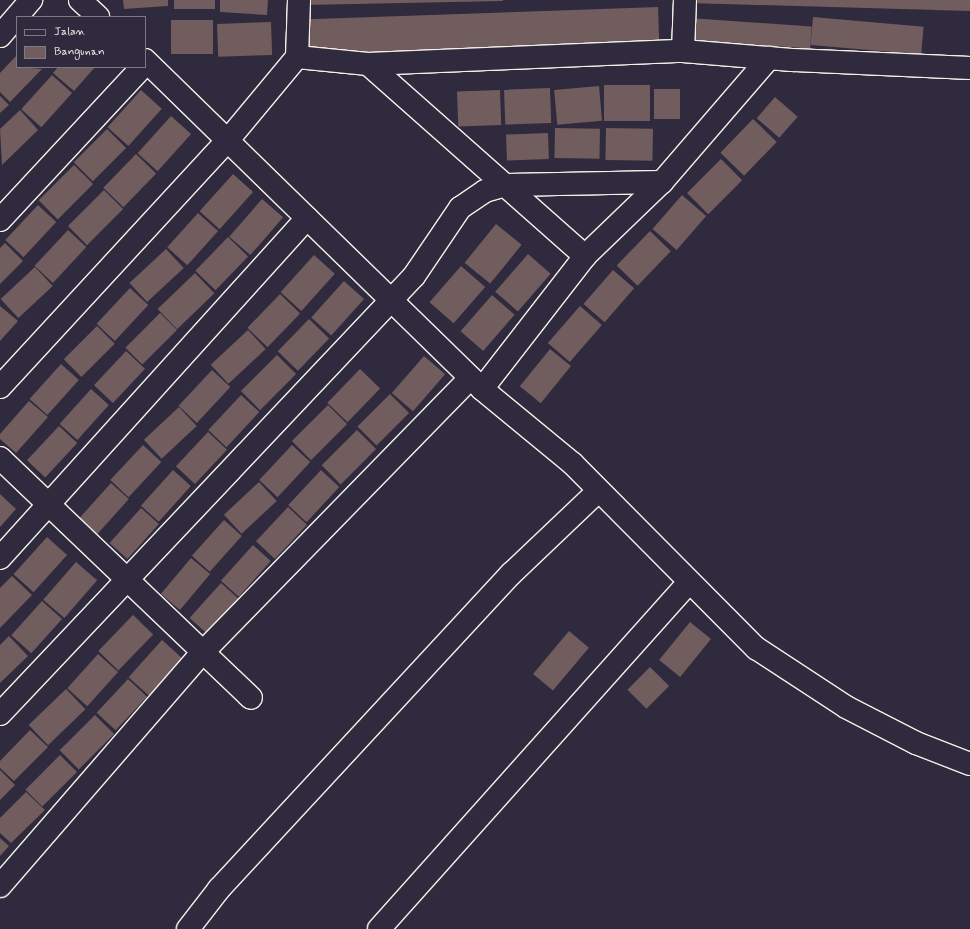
<!DOCTYPE html>
<html>
<head>
<meta charset="utf-8">
<style>
  body { margin:0 }
  #map { position:relative; width:970px; height:929px; overflow:hidden; background:#2f2a3d; font-family:Mynerve,sans-serif }
  div>[style] { position:absolute }
  .building>* { inset:0; background:#715c5e; transform-origin:0 0 }
  .roads { filter:drop-shadow(1px 0 #f4f1e8) drop-shadow(-1px 0 #f4f1e8) drop-shadow(0 1px #f4f1e8) drop-shadow(0 -1px #f4f1e8) }
  .street>* { height:22px; margin:-11px; padding:0 11px; transform-origin:11px; border-radius:11px; background:#2f2a3d }
  span { translate:-50% -50%; white-space:nowrap; text-align:center; line-height:1.15; -webkit-text-stroke:3px #2f2a3d; paint-order:stroke }
  .legend { position:absolute; left:16px; top:16px; width:130px; height:52px; box-sizing:border-box; background:#2f2a3d; border:1px solid #7e7a81; margin:0; padding:5px 7px; list-style:none; font-size:12px; color:#f4f1e8 }
  .legend li { display:flex; align-items:center; gap:8px; height:20px }
  .legend b { width:20px; border:1px solid #7e7a81 }
</style>
</head>
<body>
<div id="map">
  <div class="building">
    <i style="clip-path:polygon(123px 0,168px 0,168px 6px,124px 9px)"></i>
    <i style="left:174px;top:0;width:41px;height:9px"></i>
    <i style="clip-path:polygon(220px 0,268px 0,267px 15px,220px 12px)"></i>
    <i style="clip-path:polygon(305px 0,503px 0,503px 1px,305px 5px)"></i>
    <i style="clip-path:polygon(687px 0,970px 0,970px 11px,687px 3px)"></i>
    <i style="left:658px;top:7px;width:36px;height:350px;rotate:88deg"></i>
    <i style="left:813px;top:17px;width:111px;height:28px;rotate:5deg"></i>
    <i style="left:689px;top:18px;width:123px;height:22px;rotate:4deg"></i>
    <i style="left:171px;top:20px;width:42px;height:34px"></i>
    <i style="left:271px;top:22px;width:33px;height:54px;rotate:88deg"></i>
    <i style="clip-path:polygon(17px 55px,17px 67px,42px 69px,10px 102px,0 92px,0 73px)"></i>
    <i style="clip-path:polygon(58px 67px,95px 67px,74px 91px,53px 73px)"></i>
    <i style="left:52px;top:75px;width:27px;height:46px;rotate:42deg"></i>
    <i style="left:604px;top:85px;width:46px;height:36px"></i>
    <i style="left:599px;top:86px;width:35px;height:45px;rotate:85deg"></i>
    <i style="left:550px;top:88px;width:35px;height:46px;rotate:88deg"></i>
    <i style="left:654px;top:89px;width:26px;height:30px"></i>
    <i style="left:141px;top:90px;width:28px;height:50px;rotate:42deg"></i>
    <i style="left:500px;top:90px;width:35px;height:43px;rotate:88deg"></i>
    <i style="clip-path:polygon(0 96px,9px 105px,0 113px)"></i>
    <i style="left:775px;top:97px;width:30px;height:28px;rotate:41deg"></i>
    <i style="clip-path:polygon(20px 110px,38px 130px,2px 165px,0 129px)"></i>
    <i style="left:171px;top:116px;width:27px;height:50px;rotate:42deg"></i>
    <i style="left:753px;top:119px;width:33px;height:47px;rotate:44deg"></i>
    <i style="left:555px;top:128px;width:45px;height:30px;rotate:1deg"></i>
    <i style="left:606px;top:128px;width:47px;height:32px;rotate:1deg"></i>
    <i style="left:107px;top:129px;width:27px;height:47px;rotate:45deg"></i>
    <i style="left:548px;top:133px;width:26px;height:42px;rotate:88deg"></i>
    <i style="left:136px;top:154px;width:28px;height:47px;rotate:44deg"></i>
    <i style="left:721px;top:159px;width:30px;height:48px;rotate:45deg"></i>
    <i style="left:74px;top:165px;width:27px;height:50px;rotate:45deg"></i>
    <i style="left:233px;top:174px;width:27px;height:50px;rotate:42deg"></i>
    <i style="left:104px;top:190px;width:27px;height:51px;rotate:45deg"></i>
    <i style="left:682px;top:195px;width:32px;height:45px;rotate:41deg"></i>
    <i style="left:262px;top:199px;width:28px;height:50px;rotate:41deg"></i>
    <i style="left:38px;top:205px;width:25px;height:48px;rotate:43deg"></i>
    <i style="left:198px;top:213px;width:27px;height:46px;rotate:42deg"></i>
    <i style="left:496px;top:224px;width:33px;height:50px;rotate:39deg"></i>
    <i style="left:68px;top:230px;width:25px;height:49px;rotate:43deg"></i>
    <i style="left:650px;top:231px;width:29px;height:48px;rotate:44deg"></i>
    <i style="left:228px;top:237px;width:28px;height:47px;rotate:44deg"></i>
    <i style="clip-path:polygon(5px 243px,23px 261px,0 284px,0 248px)"></i>
    <i style="left:166px;top:249px;width:26px;height:50px;rotate:47deg"></i>
    <i style="left:528px;top:254px;width:30px;height:50px;rotate:41deg"></i>
    <i style="left:314px;top:255px;width:28px;height:50px;rotate:42deg"></i>
    <i style="left:461px;top:266px;width:32px;height:48px;rotate:41deg"></i>
    <i style="left:35px;top:267px;width:26px;height:47px;rotate:47deg"></i>
    <i style="left:613px;top:270px;width:28px;height:45px;rotate:41deg"></i>
    <i style="left:195px;top:273px;width:28px;height:52px;rotate:46deg"></i>
    <i style="left:344px;top:281px;width:27px;height:49px;rotate:42deg"></i>
    <i style="left:130px;top:288px;width:25px;height:49px;rotate:43deg"></i>
    <i style="left:280px;top:294px;width:28px;height:47px;rotate:44deg"></i>
    <i style="left:492px;top:295px;width:30px;height:48px;rotate:41deg"></i>
    <i style="clip-path:polygon(0 306px,18px 321px,0 341px)"></i>
    <i style="left:580px;top:306px;width:29px;height:49px;rotate:41deg"></i>
    <i style="left:160px;top:313px;width:24px;height:49px;rotate:45deg"></i>
    <i style="left:309px;top:319px;width:28px;height:45px;rotate:44deg"></i>
    <i style="left:97px;top:326px;width:25px;height:47px;rotate:45deg"></i>
    <i style="left:248px;top:330px;width:26px;height:51px;rotate:47deg"></i>
    <i style="left:550px;top:349px;width:27px;height:48px;rotate:39deg"></i>
    <i style="left:126px;top:351px;width:26px;height:47px;rotate:43deg"></i>
    <i style="left:277px;top:355px;width:27px;height:51px;rotate:45deg"></i>
    <i style="left:424px;top:356px;width:28px;height:49px;rotate:41deg"></i>
    <i style="left:61px;top:364px;width:24px;height:47px;rotate:42deg"></i>
    <i style="left:360px;top:369px;width:28px;height:47px;rotate:44deg"></i>
    <i style="left:212px;top:370px;width:25px;height:49px;rotate:43deg"></i>
    <i style="left:91px;top:389px;width:24px;height:47px;rotate:42deg"></i>
    <i style="left:390px;top:394px;width:27px;height:46px;rotate:45deg"></i>
    <i style="left:241px;top:395px;width:25px;height:48px;rotate:43deg"></i>
    <i style="clip-path:polygon(29px 401px,48px 417px,16px 453px,0 439px,0 434px)"></i>
    <i style="left:328px;top:405px;width:27px;height:51px;rotate:45deg"></i>
    <i style="left:179px;top:407px;width:26px;height:48px;rotate:47deg"></i>
    <i style="left:59px;top:426px;width:25px;height:47px;rotate:43deg"></i>
    <i style="left:357px;top:430px;width:27px;height:50px;rotate:45deg"></i>
    <i style="left:208px;top:432px;width:26px;height:47px;rotate:43deg"></i>
    <i style="left:143px;top:445px;width:25px;height:48px;rotate:43deg"></i>
    <i style="left:292px;top:445px;width:25px;height:48px;rotate:43deg"></i>
    <i style="left:173px;top:470px;width:24px;height:48px;rotate:42deg"></i>
    <i style="left:321px;top:470px;width:25px;height:48px;rotate:43deg"></i>
    <i style="left:259px;top:482px;width:26px;height:48px;rotate:47deg"></i>
    <i style="left:111px;top:483px;width:24px;height:47px;rotate:42deg"></i>
    <i style="clip-path:polygon(0 494px,16px 509px,0 527px)"></i>
    <i style="left:288px;top:507px;width:26px;height:47px;rotate:43deg"></i>
    <i style="left:141px;top:508px;width:24px;height:47px;rotate:42deg"></i>
    <i style="left:224px;top:520px;width:24px;height:48px;rotate:42deg"></i>
    <i style="left:47px;top:537px;width:27px;height:50px;rotate:42deg"></i>
    <i style="left:253px;top:545px;width:24px;height:48px;rotate:42deg"></i>
    <i style="left:191px;top:558px;width:25px;height:47px;rotate:40deg"></i>
    <i style="left:76px;top:562px;width:28px;height:50px;rotate:41deg"></i>
    <i style="clip-path:polygon(12px 576px,32px 595px,0 628px,0 588px)"></i>
    <i style="left:221px;top:583px;width:24px;height:47px;rotate:42deg"></i>
    <i style="left:42px;top:601px;width:27px;height:46px;rotate:42deg"></i>
    <i style="left:133px;top:615px;width:28px;height:50px;rotate:44deg"></i>
    <i style="left:690px;top:622px;width:27px;height:49px;rotate:39deg"></i>
    <i style="left:569px;top:631px;width:26px;height:56px;rotate:40deg"></i>
    <i style="clip-path:polygon(9px 636px,28px 656px,0 683px,0 645px)"></i>
    <i style="left:162px;top:640px;width:28px;height:50px;rotate:42deg"></i>
    <i style="left:98px;top:654px;width:27px;height:46px;rotate:42deg"></i>
    <i style="left:650px;top:667px;width:27px;height:32px;rotate:45deg"></i>
    <i style="left:128px;top:679px;width:26px;height:46px;rotate:43deg"></i>
    <i style="left:66px;top:689px;width:28px;height:52px;rotate:46deg"></i>
    <i style="left:95px;top:715px;width:27px;height:50px;rotate:45deg"></i>
    <i style="clip-path:polygon(30px 730px,48px 747px,14px 781px,0 768px,0 761px)"></i>
    <i style="left:60px;top:755px;width:24px;height:49px;rotate:45deg"></i>
    <i style="clip-path:polygon(0 770px,15px 785px,0 800px)"></i>
    <i style="clip-path:polygon(26px 792px,45px 810px,11px 843px,0 833px,0 818px)"></i>
    <i style="clip-path:polygon(0 838px,9px 846px,0 856px)"></i>
  </div>
  <div class="roads">
    <div class="street">
      <i style="left:80px;top:0;width:25px;rotate:43deg"></i>
      <i style="left:0;top:36px;width:48px;rotate:-49.3deg"></i>
      <i style="left:683px;top:51px;width:51px;rotate:-87.8deg"></i>
      <i style="left:297px;top:57px;width:71px;rotate:5.6deg"></i>
      <i style="left:368px;top:64px;width:315px;rotate:-2.4deg"></i>
      <i style="left:683px;top:51px;width:109px;rotate:4.7deg"></i>
      <i style="left:792px;top:60px;width:178px;rotate:2.6deg"></i>
      <i style="left:145px;top:60px;width:471px;rotate:44.3deg"></i>
      <i style="left:482px;top:389px;width:118px;rotate:39.5deg"></i>
      <i style="left:573px;top:464px;width:260px;rotate:45.2deg"></i>
      <i style="left:756px;top:648px;width:108px;rotate:33.2deg"></i>
      <i style="left:846px;top:707px;width:79px;rotate:27.2deg"></i>
      <i style="left:916px;top:743px;width:58px;rotate:21.3deg"></i>
      <i style="left:368px;top:64px;width:290px;rotate:41.5deg"></i>
      <i style="left:0;top:220px;width:209px;rotate:-47.1deg"></i>
      <i style="left:0;top:387px;width:336px;rotate:-47.3deg"></i>
      <i style="left:228px;top:140px;width:108px;rotate:-50.3deg"></i>
      <i style="left:297px;top:57px;width:57px;rotate:-88deg"></i>
      <i style="left:482px;top:389px;width:168px;rotate:-52.2deg"></i>
      <i style="left:585px;top:256px;width:107px;rotate:-43.9deg"></i>
      <i style="left:662px;top:182px;width:164px;rotate:-49.2deg"></i>
      <i style="left:0;top:458px;width:347px;rotate:43.7deg"></i>
      <i style="left:0;top:558px;width:458px;rotate:-47.9deg"></i>
      <i style="left:0;top:714px;width:603px;rotate:-46.61deg"></i>
      <i style="left:414px;top:276px;width:82px;rotate:-55.9deg"></i>
      <i style="left:460px;top:208px;width:30px;rotate:-34deg"></i>
      <i style="left:485px;top:191px;width:22px;rotate:-16deg"></i>
      <i style="left:506px;top:185px;width:156px;rotate:-1.1deg"></i>
      <i style="left:0;top:886px;width:310px;rotate:-49.1deg"></i>
      <i style="left:203px;top:652px;width:383px;rotate:-45.7deg"></i>
      <i style="left:188px;top:929px;width:51px;rotate:-52.2deg"></i>
      <i style="left:219px;top:889px;width:430px;rotate:-47.2deg"></i>
      <i style="left:511px;top:574px;width:119px;rotate:-43.6deg"></i>
      <i style="left:379px;top:929px;width:465px;rotate:-48.2deg"></i>
    </div>
  </div>
  <ul class="legend">
  <li><b style="height:5px;background:#2f2a3d"></b>Jalan</li>
  <li><b style="height:11px;background:#715c5e"></b>Bangunan</li>
  </ul>
</div>
</body>
</html>
